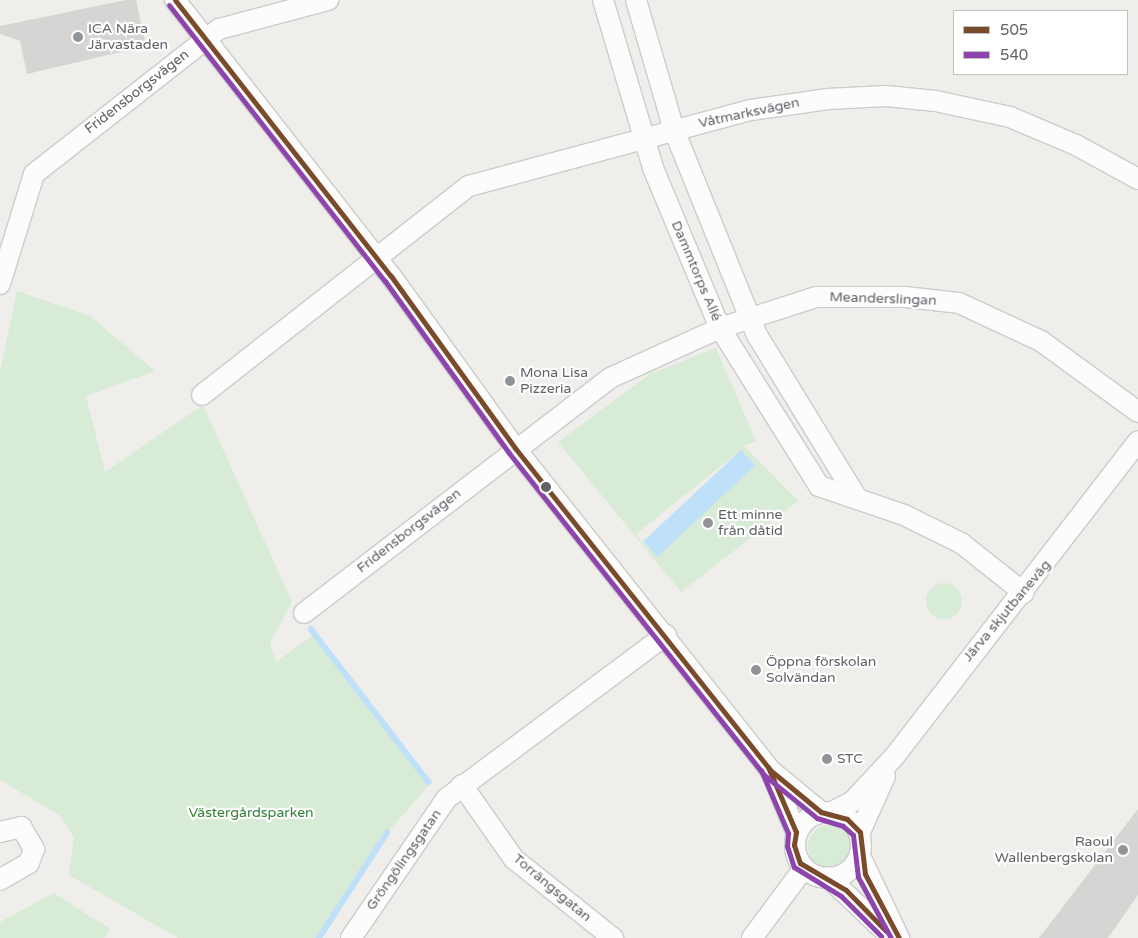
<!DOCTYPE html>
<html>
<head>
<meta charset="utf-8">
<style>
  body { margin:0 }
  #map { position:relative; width:1138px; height:938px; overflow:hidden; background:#efeeea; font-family:"Varela Round",sans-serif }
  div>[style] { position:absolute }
  .green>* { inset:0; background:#d8ebd6 }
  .round { border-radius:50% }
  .water>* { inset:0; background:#bfe0f9; transform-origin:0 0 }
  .stream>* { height:5.5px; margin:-2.75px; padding:0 2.75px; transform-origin:2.75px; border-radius:2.75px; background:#bfe0f9 }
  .building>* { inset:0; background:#d6d5d3 }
  .roads { filter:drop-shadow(1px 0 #cbcccc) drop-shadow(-1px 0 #cbcccc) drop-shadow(0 1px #cbcccc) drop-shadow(0 -1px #cbcccc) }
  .minor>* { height:20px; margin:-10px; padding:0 10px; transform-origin:10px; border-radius:10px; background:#fdfcfc }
  .minor>.ring { margin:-10px; padding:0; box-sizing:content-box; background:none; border:20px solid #fdfcfc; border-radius:50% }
  .bus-1>* { height:5px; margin:-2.5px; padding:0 2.5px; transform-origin:2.5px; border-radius:2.5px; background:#7a4b2a }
  .bus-2>* { height:5px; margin:-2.5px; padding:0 2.5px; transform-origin:2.5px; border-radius:2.5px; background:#8e44ad }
  .dots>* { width:14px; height:14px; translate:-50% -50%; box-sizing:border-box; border:2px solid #fff; border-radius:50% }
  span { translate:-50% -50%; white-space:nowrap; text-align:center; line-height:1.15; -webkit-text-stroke:4.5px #fff; paint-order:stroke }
  .poi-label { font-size:14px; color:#5f6368 }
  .left { translate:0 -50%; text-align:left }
  .right { translate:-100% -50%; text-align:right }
  .street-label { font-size:14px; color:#5f6368 }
  .park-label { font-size:14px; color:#348238 }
  .legend { position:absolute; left:953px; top:10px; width:175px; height:65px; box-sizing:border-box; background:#fff; border:1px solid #bfc1c3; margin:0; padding:6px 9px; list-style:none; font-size:15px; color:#5f6368 }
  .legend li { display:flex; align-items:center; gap:10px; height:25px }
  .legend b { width:25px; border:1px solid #bfc1c3 }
</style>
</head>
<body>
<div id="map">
  <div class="green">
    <i style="clip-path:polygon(17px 291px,90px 316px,155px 371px,86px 396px,105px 472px,203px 405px,292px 602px,270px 643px,276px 662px,313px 635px,429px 785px,387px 833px,320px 938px,178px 938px,69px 875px,74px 837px,59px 815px,0 780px,0 371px)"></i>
    <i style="clip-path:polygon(evenodd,716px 348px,756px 441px,744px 446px,798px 501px,681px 592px,558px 442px,650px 374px,716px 348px,741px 450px,754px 465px,649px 550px,636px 534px,741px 450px)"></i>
    <i class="round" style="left:926px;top:583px;width:36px;height:36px"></i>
    <i class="round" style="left:808px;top:825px;width:44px;height:44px"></i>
    <i style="clip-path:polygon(54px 893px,110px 929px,104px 938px,0 938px,0 922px)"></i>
  </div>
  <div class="water">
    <i style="left:741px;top:450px;width:21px;height:134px;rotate:47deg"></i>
  </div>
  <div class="stream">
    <i style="left:311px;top:629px;width:193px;rotate:52.4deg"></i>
    <i style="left:319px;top:938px;width:125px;rotate:-57.1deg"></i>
  </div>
  <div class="building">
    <i style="clip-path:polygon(126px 0,136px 0,146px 46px,27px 74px,20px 41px,0 34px,0 26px)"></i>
    <i style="clip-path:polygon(1138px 809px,1138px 895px,1108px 938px,1039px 938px)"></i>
  </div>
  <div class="roads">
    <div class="minor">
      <i style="left:175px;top:0;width:350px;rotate:52deg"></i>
      <i style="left:391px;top:276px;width:212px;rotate:54.2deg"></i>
      <i style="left:515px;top:448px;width:411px;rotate:51.6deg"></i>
      <i style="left:770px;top:770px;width:66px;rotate:39.5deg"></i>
      <i style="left:603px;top:0;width:175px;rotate:73.4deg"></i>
      <i style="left:653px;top:168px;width:173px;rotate:67.3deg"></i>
      <i style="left:720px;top:328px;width:186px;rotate:57.9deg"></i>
      <i style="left:819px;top:486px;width:90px;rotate:18.8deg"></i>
      <i style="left:904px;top:515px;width:64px;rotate:26.2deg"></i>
      <i style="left:961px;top:543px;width:80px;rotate:38.4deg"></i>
      <i style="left:636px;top:0;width:135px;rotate:73.7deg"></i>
      <i style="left:674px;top:130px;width:221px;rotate:68deg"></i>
      <i style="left:757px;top:335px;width:191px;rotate:58.5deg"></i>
      <i style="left:0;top:284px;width:115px;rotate:-72.8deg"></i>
      <i style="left:34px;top:174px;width:235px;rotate:-38.1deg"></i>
      <i style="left:219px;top:29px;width:113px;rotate:-14.9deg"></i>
      <i style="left:202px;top:395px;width:339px;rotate:-38.1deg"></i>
      <i style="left:469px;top:186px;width:292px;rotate:-15.1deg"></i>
      <i style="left:751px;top:110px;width:78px;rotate:-8.1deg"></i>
      <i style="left:828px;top:99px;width:58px;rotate:-3deg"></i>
      <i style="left:886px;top:96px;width:50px;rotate:5.7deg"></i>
      <i style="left:936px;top:101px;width:76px;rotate:12.2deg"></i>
      <i style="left:1010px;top:117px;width:72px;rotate:23deg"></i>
      <i style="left:1076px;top:145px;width:71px;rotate:28.7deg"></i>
      <i style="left:304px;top:613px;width:386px;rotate:-37.5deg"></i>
      <i style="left:610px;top:378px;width:121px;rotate:-24.4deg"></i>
      <i style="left:720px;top:328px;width:101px;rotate:-17.9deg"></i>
      <i style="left:816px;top:297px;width:89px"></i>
      <i style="left:905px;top:297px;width:54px;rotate:6.3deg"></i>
      <i style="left:959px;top:303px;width:90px;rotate:24.9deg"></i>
      <i style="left:1041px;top:341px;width:120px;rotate:36.2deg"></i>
      <i style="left:772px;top:774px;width:63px;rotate:67.5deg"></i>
      <i style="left:462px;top:785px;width:90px;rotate:54.9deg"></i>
      <i style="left:514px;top:859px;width:127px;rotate:38.6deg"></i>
      <i class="ring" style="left:795px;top:812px;width:46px;height:46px"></i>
      <i style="left:830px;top:813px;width:25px;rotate:-27deg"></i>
      <i style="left:852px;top:802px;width:62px;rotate:-47deg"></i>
      <i style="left:894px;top:757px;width:399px;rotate:-52.3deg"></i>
      <i style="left:0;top:832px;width:22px;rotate:-13deg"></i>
      <i style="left:21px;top:827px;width:26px;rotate:59deg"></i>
      <i style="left:34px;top:849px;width:15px;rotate:110deg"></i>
      <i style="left:29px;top:863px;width:34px;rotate:150deg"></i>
      <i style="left:860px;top:832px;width:61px;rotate:-65.9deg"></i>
      <i style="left:861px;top:858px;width:89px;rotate:64.6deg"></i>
      <i style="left:828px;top:877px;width:86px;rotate:43.6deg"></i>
      <i style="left:351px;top:938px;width:170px;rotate:-55.6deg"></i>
      <i style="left:447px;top:798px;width:273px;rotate:-36.7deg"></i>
      <i style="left:752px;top:938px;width:87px;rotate:-53.4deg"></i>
    </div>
  </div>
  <div class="bus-1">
    <i style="left:175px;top:0;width:350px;rotate:52deg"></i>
    <i style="left:391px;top:276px;width:212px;rotate:54.2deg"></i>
    <i style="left:515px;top:448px;width:411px;rotate:51.6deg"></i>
    <i style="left:770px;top:770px;width:66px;rotate:39.5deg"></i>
    <i style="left:821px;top:812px;width:27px;rotate:15deg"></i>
    <i style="left:847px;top:819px;width:18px;rotate:45deg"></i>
    <i style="left:860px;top:832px;width:42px;rotate:83.2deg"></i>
    <i style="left:865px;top:874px;width:72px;rotate:62deg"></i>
    <i style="left:768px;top:767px;width:71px;rotate:66.7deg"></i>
    <i style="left:796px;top:832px;width:13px;rotate:99deg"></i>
    <i style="left:794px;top:845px;width:19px;rotate:72deg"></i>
    <i style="left:800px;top:863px;width:53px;rotate:30.4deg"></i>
    <i style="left:846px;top:890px;width:57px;rotate:45.7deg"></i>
  </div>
  <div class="bus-2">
    <i style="left:169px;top:5px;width:350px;rotate:52deg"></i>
    <i style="left:385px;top:281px;width:212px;rotate:54.2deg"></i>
    <i style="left:509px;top:453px;width:411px;rotate:51.6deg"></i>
    <i style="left:764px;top:775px;width:68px;rotate:39.1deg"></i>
    <i style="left:817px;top:818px;width:27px;rotate:17deg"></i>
    <i style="left:843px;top:826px;width:13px;rotate:42deg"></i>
    <i style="left:853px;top:835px;width:42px;rotate:83.2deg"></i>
    <i style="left:858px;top:877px;width:69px;rotate:61.6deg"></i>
    <i style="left:761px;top:770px;width:69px;rotate:66.8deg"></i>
    <i style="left:788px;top:833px;width:13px;rotate:94deg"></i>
    <i style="left:787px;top:846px;width:22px;rotate:72deg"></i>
    <i style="left:794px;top:867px;width:55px;rotate:31.7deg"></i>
    <i style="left:841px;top:896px;width:57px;rotate:45deg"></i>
  </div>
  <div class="dots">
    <i style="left:78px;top:37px;background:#919496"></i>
    <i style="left:510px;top:381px;background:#919496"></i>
    <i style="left:546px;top:487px;background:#5f6368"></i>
    <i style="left:708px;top:523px;background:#919496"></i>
    <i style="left:756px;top:670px;background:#919496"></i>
    <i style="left:827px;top:759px;background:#919496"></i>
    <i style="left:1123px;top:850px;background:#919496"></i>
  </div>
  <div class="poi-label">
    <span class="left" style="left:88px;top:37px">ICA Nära<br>Järvastaden</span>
    <span class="left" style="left:520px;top:381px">Mona Lisa<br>Pizzeria</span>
    <span class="left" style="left:718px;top:523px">Ett minne<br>från dåtid</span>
    <span class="left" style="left:766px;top:670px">Öppna förskolan<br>Solvändan</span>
    <span class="left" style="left:837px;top:759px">STC</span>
    <span class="right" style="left:1113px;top:850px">Raoul<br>Wallenbergskolan</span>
  </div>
  <div class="street-label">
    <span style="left:137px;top:92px;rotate:-38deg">Fridensborgsvägen</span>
    <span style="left:749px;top:113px;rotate:-12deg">Våtmarksvägen</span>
    <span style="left:696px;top:271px;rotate:67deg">Dammtorps Allé</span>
    <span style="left:883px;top:299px;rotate:2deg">Meanderslingan</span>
    <span style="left:409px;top:531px;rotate:-38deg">Fridensborgsvägen</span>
    <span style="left:1007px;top:611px;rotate:-50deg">Järva skjutbaneväg</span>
    <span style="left:404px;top:860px;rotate:-55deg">Gröngölingsgatan</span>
    <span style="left:552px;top:888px;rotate:40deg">Torrängsgatan</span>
  </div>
  <div class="park-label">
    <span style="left:251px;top:813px">Västergårdsparken</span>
  </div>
  <ul class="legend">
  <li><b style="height:6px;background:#7a4b2a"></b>505</li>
  <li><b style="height:6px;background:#8e44ad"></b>540</li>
  </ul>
</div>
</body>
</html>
